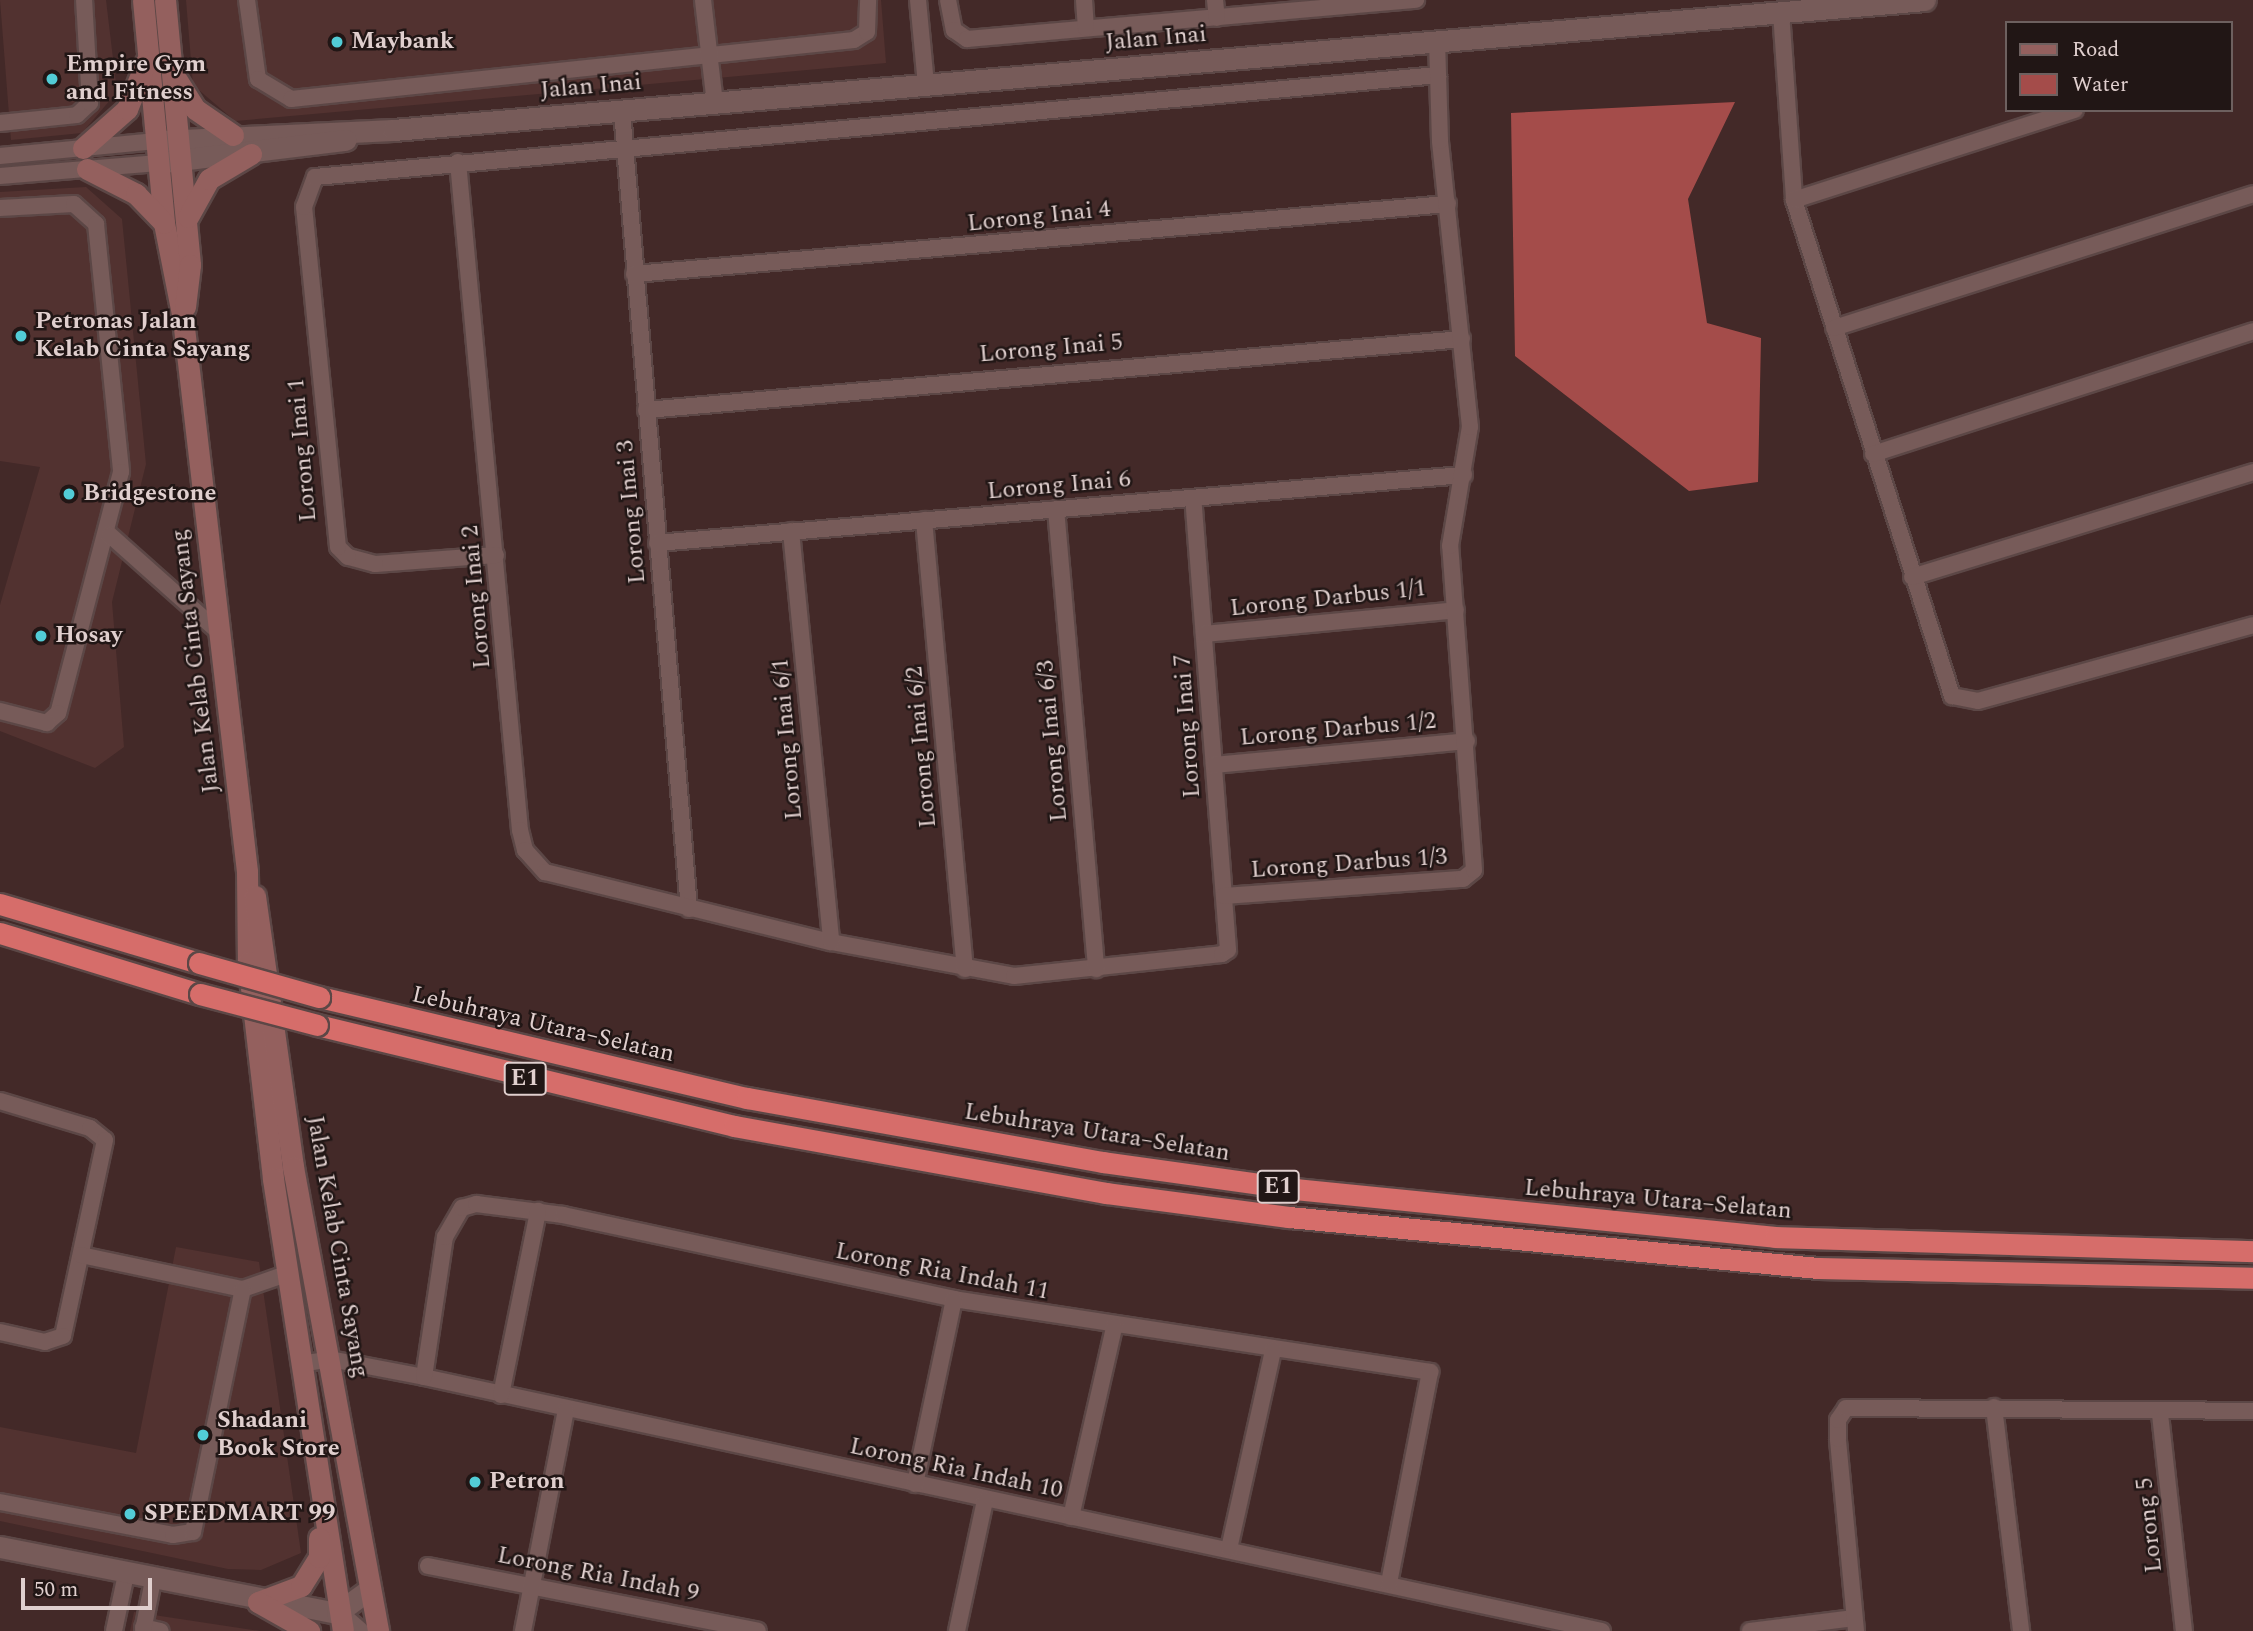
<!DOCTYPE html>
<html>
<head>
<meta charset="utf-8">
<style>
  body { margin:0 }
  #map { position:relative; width:2253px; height:1631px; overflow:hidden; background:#432928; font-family:Spectral,serif }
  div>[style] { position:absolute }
  .built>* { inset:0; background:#523230 }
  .water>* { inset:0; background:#a44c4a }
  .roads { filter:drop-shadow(2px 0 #5c4746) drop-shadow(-2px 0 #5c4746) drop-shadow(0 2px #5c4746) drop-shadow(0 -2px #5c4746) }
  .minor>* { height:16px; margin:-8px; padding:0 8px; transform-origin:8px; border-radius:8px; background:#775b59 }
  .tertiary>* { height:21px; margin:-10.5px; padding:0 10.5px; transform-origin:10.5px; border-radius:10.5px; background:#775b59 }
  .secondary>* { height:21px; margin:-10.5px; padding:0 10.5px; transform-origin:10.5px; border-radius:10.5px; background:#94605e }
  .motorway>* { height:21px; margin:-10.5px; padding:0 10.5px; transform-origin:10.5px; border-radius:10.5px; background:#d66d6a }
  .bridges { filter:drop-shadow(2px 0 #5c4746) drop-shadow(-2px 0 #5c4746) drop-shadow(0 2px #5c4746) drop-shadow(0 -2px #5c4746) }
  .motorway-bridge>* { height:21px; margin:-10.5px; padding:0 10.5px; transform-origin:10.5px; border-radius:10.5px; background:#d66d6a }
  .dots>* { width:19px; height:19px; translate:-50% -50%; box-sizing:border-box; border:4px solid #211615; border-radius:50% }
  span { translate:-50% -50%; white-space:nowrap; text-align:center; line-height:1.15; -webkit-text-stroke:5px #211615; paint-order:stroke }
  .shield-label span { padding:2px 5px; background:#211615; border:2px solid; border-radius:5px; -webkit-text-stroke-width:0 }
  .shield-label { font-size:23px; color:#e0cfce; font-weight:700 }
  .street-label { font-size:24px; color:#e0cfce }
  .poi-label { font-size:24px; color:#e0cfce; font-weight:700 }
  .left { translate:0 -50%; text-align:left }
  .legend { position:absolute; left:2005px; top:21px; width:228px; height:91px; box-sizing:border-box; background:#211615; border:2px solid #6d605f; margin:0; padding:9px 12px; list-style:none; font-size:21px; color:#e0cfce }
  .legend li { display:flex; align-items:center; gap:14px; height:35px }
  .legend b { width:35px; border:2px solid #6d605f }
  .scale { position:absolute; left:21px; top:1578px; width:131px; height:32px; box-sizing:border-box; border:4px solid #e0cfce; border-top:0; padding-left:9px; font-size:21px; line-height:24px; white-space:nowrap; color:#e0cfce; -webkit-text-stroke:5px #211615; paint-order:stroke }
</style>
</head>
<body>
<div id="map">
  <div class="built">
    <i style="clip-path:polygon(0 0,106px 0,117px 92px,82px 133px,11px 140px)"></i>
    <i style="clip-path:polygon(186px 0,881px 0,886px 63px,235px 121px,193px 85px)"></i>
    <i style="clip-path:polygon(86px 187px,122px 219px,146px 464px,112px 602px,124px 747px,95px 768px,0 731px,0 605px,40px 467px,0 461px,0 192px)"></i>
    <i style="clip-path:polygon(176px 1247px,259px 1262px,301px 1553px,261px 1570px,228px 1569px,0 1521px,0 1427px,136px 1453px)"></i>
    <i style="clip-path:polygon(134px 1612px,260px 1631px,130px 1631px)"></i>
  </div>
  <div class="water">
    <i style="clip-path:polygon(1735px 102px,1688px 199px,1707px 323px,1761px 338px,1758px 482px,1689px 491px,1515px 356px,1511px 113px)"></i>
  </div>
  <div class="roads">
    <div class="minor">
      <i style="left:247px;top:0;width:80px;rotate:82.1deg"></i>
      <i style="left:258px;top:79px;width:39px;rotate:31deg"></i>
      <i style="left:291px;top:99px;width:566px;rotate:-5.98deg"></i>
      <i style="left:854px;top:40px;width:15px;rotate:-32deg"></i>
      <i style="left:867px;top:32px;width:32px;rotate:-88deg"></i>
      <i style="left:703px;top:0;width:104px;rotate:83.4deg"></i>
      <i style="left:918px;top:0;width:85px;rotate:84.6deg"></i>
      <i style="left:948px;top:0;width:31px;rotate:79deg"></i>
      <i style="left:954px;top:30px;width:16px;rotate:35deg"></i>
      <i style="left:967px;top:39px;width:451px;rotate:-5deg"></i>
      <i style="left:1084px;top:0;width:28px;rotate:86deg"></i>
      <i style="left:1215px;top:0;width:18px;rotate:84deg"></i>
      <i style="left:1781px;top:12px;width:188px;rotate:86deg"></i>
      <i style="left:1794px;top:200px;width:521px;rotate:72.33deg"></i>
      <i style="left:1952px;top:696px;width:26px;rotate:11deg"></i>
      <i style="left:1978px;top:701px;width:285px;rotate:-15.4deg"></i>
      <i style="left:622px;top:111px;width:801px;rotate:85.2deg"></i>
      <i style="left:0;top:123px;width:77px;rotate:-5.9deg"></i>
      <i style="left:77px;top:115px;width:18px;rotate:-43deg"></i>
      <i style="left:90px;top:103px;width:103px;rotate:-93.3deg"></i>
      <i style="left:0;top:156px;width:157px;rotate:-5.5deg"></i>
      <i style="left:458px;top:162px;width:671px;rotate:84.7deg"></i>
      <i style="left:520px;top:830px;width:21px;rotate:76deg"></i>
      <i style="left:525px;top:850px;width:30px;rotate:48deg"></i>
      <i style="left:545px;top:872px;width:294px;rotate:13.8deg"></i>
      <i style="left:831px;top:942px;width:186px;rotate:10.5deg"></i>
      <i style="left:1014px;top:976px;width:209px;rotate:-6deg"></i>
      <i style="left:1222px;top:954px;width:7px;rotate:-34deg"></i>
      <i style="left:1228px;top:950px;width:453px;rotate:-94.4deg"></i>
      <i style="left:0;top:176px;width:159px;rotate:-4.7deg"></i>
      <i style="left:1794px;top:200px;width:295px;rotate:-17.8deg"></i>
      <i style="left:0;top:208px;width:74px;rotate:-3.1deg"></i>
      <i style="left:74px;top:204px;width:30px;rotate:42deg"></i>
      <i style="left:96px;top:224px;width:249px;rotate:84.2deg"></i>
      <i style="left:121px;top:472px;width:249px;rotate:104.6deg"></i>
      <i style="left:58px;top:713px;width:15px;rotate:138deg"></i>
      <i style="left:47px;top:723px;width:49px;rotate:-165.7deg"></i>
      <i style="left:634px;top:274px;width:817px;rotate:-4.92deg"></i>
      <i style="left:1834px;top:328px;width:440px;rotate:-17.7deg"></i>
      <i style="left:646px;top:410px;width:819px;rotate:-4.97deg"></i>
      <i style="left:1873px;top:454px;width:399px;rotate:-17.9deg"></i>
      <i style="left:1056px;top:509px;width:462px;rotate:85deg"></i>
      <i style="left:924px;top:520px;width:451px;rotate:84.8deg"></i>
      <i style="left:791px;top:531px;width:413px;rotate:84.4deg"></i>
      <i style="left:110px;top:535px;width:146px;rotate:41.7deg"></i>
      <i style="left:657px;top:543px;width:810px;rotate:-4.82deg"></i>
      <i style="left:496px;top:555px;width:121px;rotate:175.7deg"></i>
      <i style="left:375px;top:564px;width:28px;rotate:-165deg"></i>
      <i style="left:348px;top:557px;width:14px;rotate:-135deg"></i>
      <i style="left:338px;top:547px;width:342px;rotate:-95.7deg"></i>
      <i style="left:304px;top:207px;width:32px;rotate:-70deg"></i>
      <i style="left:315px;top:177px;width:1128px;rotate:-5.19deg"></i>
      <i style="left:1912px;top:577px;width:357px;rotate:-17.1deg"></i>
      <i style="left:1204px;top:634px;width:253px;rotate:-5.4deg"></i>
      <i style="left:1214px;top:765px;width:254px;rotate:-5.4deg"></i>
      <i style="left:1224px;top:896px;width:240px;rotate:-4.1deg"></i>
      <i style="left:1463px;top:879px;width:14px;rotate:-39deg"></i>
      <i style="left:1474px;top:870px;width:325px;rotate:-94.2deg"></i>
      <i style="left:1450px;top:546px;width:121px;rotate:-80.5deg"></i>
      <i style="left:1470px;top:427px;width:288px;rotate:-96deg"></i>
      <i style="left:1440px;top:141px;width:100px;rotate:-91.7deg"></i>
      <i style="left:0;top:1101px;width:94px;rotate:16.7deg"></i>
      <i style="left:90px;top:1128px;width:19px;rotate:39deg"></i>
      <i style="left:105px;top:1140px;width:200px;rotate:102.1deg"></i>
      <i style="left:63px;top:1336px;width:19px;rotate:162deg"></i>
      <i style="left:45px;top:1342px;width:46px;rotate:-167.5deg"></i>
      <i style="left:81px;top:1255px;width:166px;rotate:11.9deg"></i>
      <i style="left:243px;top:1289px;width:46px;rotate:-19.2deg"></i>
      <i style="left:300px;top:1364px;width:30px;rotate:-9deg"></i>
      <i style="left:330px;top:1359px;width:96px;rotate:10.8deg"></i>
      <i style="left:424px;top:1377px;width:1205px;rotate:12.17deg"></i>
      <i style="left:424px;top:1377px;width:142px;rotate:-81.5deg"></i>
      <i style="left:445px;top:1237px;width:34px;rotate:-60deg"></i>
      <i style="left:462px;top:1208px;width:15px;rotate:-16deg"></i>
      <i style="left:476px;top:1204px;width:88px;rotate:7.2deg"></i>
      <i style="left:563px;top:1215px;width:400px;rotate:12.1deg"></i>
      <i style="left:954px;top:1299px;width:482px;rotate:8.7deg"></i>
      <i style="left:1430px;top:1372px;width:215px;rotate:101deg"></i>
      <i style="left:501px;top:1395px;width:188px;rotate:-78.6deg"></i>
      <i style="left:1994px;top:1407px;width:226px;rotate:83.1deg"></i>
      <i style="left:2160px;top:1414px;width:218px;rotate:83.7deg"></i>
      <i style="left:915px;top:1484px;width:189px;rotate:-78.1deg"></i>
      <i style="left:0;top:1502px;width:176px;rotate:10.8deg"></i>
      <i style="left:173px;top:1535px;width:20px;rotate:-9deg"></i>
      <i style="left:193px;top:1532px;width:248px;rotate:-78.4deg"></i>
      <i style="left:1071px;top:1517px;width:195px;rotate:-77.2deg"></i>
      <i style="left:1229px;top:1549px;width:204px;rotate:-77.5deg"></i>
      <i style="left:428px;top:1566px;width:336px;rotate:11.1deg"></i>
      <i style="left:143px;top:1627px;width:18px;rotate:13deg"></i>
      <i style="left:114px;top:1631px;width:58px;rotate:-78.1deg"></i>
      <i style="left:143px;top:1631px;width:52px;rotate:-78.9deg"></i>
      <i style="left:523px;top:1631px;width:225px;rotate:-79deg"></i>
      <i style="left:957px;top:1631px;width:134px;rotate:-77.9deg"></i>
      <i style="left:1750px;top:1631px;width:105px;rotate:-7.1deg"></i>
      <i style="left:1856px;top:1631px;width:193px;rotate:-95.4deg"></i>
      <i style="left:1838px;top:1439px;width:19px;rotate:-90deg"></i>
      <i style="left:1838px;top:1420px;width:14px;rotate:-56deg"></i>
      <i style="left:1846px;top:1408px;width:407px;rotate:0.4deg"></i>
    </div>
    <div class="tertiary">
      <i style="left:161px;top:141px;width:232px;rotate:-2.7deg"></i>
      <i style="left:393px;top:130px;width:1537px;rotate:-4.85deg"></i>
      <i style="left:163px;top:162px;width:184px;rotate:-6.9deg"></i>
      <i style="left:0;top:1547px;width:343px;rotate:11.1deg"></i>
      <i style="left:337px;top:1613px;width:28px;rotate:41deg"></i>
      <i style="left:337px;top:1613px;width:39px;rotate:-36deg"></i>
    </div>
    <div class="secondary">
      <i style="left:143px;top:0;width:224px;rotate:84.6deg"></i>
      <i style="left:164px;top:223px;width:98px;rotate:78.8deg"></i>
      <i style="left:183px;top:319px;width:556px;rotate:83.39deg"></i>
      <i style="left:247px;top:871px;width:91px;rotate:89.4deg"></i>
      <i style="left:248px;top:962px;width:218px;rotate:83.4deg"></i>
      <i style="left:273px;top:1179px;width:457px;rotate:81.2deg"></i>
      <i style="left:165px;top:0;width:266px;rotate:84.6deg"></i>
      <i style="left:190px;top:265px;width:42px;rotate:96.8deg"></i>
      <i style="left:177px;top:80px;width:34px;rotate:58deg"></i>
      <i style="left:195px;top:109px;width:46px;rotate:34.4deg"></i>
      <i style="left:83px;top:148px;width:59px;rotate:-41.6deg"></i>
      <i style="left:127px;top:109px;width:51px;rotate:-68deg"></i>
      <i style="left:87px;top:169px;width:55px;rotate:27deg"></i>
      <i style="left:136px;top:194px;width:40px;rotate:46deg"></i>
      <i style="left:188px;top:217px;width:43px;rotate:-61.1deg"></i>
      <i style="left:209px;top:179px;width:49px;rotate:-30.8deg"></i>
      <i style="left:255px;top:896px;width:274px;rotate:82deg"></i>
      <i style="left:293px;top:1167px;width:472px;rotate:79.6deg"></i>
      <i style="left:258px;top:1602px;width:46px;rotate:-20.4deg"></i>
      <i style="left:301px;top:1586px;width:34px;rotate:-58deg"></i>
      <i style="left:319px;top:1557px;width:19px;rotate:-90deg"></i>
      <i style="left:258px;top:1602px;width:59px;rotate:29.6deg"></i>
    </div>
    <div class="motorway">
      <i style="left:0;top:904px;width:208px;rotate:16.5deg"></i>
      <i style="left:0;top:933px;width:209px;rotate:17deg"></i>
      <i style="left:319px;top:997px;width:440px;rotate:13.3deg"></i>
      <i style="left:747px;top:1098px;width:362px;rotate:10.2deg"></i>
      <i style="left:1103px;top:1162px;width:194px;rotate:8deg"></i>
      <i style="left:1295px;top:1189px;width:482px;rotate:5.7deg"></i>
      <i style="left:1775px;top:1237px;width:478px;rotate:1.7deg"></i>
      <i style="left:317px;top:1025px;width:429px;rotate:13.6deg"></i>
      <i style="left:734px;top:1126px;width:378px;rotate:10.2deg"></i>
      <i style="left:1106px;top:1193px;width:185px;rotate:7.5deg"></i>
      <i style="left:1289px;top:1217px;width:531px;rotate:5.51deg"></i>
      <i style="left:1818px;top:1268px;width:435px;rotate:1.3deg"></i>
    </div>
  </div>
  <div class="bridges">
    <div class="motorway-bridge">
      <i style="left:199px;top:963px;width:125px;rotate:15.8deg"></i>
      <i style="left:200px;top:994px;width:121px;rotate:14.8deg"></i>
    </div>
  </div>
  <div class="dots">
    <i style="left:337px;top:42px;background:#52ccd6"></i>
    <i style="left:52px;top:79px;background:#52ccd6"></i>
    <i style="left:21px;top:336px;background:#52ccd6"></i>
    <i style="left:69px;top:494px;background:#52ccd6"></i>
    <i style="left:41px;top:636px;background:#52ccd6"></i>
    <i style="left:203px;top:1435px;background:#52ccd6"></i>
    <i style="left:475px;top:1482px;background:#52ccd6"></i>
    <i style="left:130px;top:1514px;background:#52ccd6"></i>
  </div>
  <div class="shield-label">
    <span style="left:525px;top:1079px">E1</span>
    <span style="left:1278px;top:1187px">E1</span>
  </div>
  <div class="street-label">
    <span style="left:1156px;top:39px;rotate:-5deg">Jalan Inai</span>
    <span style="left:591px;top:87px;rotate:-5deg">Jalan Inai</span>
    <span style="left:1039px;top:217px;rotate:-6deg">Lorong Inai 4</span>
    <span style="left:1051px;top:349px;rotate:-5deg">Lorong Inai 5</span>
    <span style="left:303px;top:450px;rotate:-95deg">Lorong Inai 1</span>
    <span style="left:1059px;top:486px;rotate:-5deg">Lorong Inai 6</span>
    <span style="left:632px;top:512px;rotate:-95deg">Lorong Inai 3</span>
    <span style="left:477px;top:597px;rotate:-95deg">Lorong Inai 2</span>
    <span style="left:1328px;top:599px;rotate:-6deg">Lorong Darbus 1/1</span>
    <span style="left:196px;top:661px;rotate:-97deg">Jalan Kelab Cinta Sayang</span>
    <span style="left:1188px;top:726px;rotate:-94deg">Lorong Inai 7</span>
    <span style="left:1338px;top:730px;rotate:-5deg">Lorong Darbus 1/2</span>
    <span style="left:788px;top:739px;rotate:-95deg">Lorong Inai 6/1</span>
    <span style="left:1053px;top:741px;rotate:-95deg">Lorong Inai 6/3</span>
    <span style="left:922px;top:747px;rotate:-95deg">Lorong Inai 6/2</span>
    <span style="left:1349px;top:864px;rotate:-4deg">Lorong Darbus 1/3</span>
    <span style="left:543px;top:1025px;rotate:13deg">Lebuhraya Utara–Selatan</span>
    <span style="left:1097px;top:1133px;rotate:9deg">Lebuhraya Utara–Selatan</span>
    <span style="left:1658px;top:1200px;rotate:5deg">Lebuhraya Utara–Selatan</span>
    <span style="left:337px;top:1247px;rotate:80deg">Jalan Kelab Cinta Sayang</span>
    <span style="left:942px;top:1272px;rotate:11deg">Lorong Ria Indah 11</span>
    <span style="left:956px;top:1469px;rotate:12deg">Lorong Ria Indah 10</span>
    <span style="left:2150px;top:1525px;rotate:-96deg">Lorong 5</span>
    <span style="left:598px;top:1575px;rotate:11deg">Lorong Ria Indah 9</span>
  </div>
  <div class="poi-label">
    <span class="left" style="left:351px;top:42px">Maybank</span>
    <span class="left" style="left:66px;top:79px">Empire Gym<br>and Fitness</span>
    <span class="left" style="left:35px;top:336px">Petronas Jalan<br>Kelab Cinta Sayang</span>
    <span class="left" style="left:83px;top:494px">Bridgestone</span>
    <span class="left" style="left:55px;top:636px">Hosay</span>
    <span class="left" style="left:217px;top:1435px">Shadani<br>Book Store</span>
    <span class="left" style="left:489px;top:1482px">Petron</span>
    <span class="left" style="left:144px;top:1514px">SPEEDMART 99</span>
  </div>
  <ul class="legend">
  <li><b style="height:9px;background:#94605e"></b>Road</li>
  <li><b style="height:19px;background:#a44c4a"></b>Water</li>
  </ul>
  <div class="scale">50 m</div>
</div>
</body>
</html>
